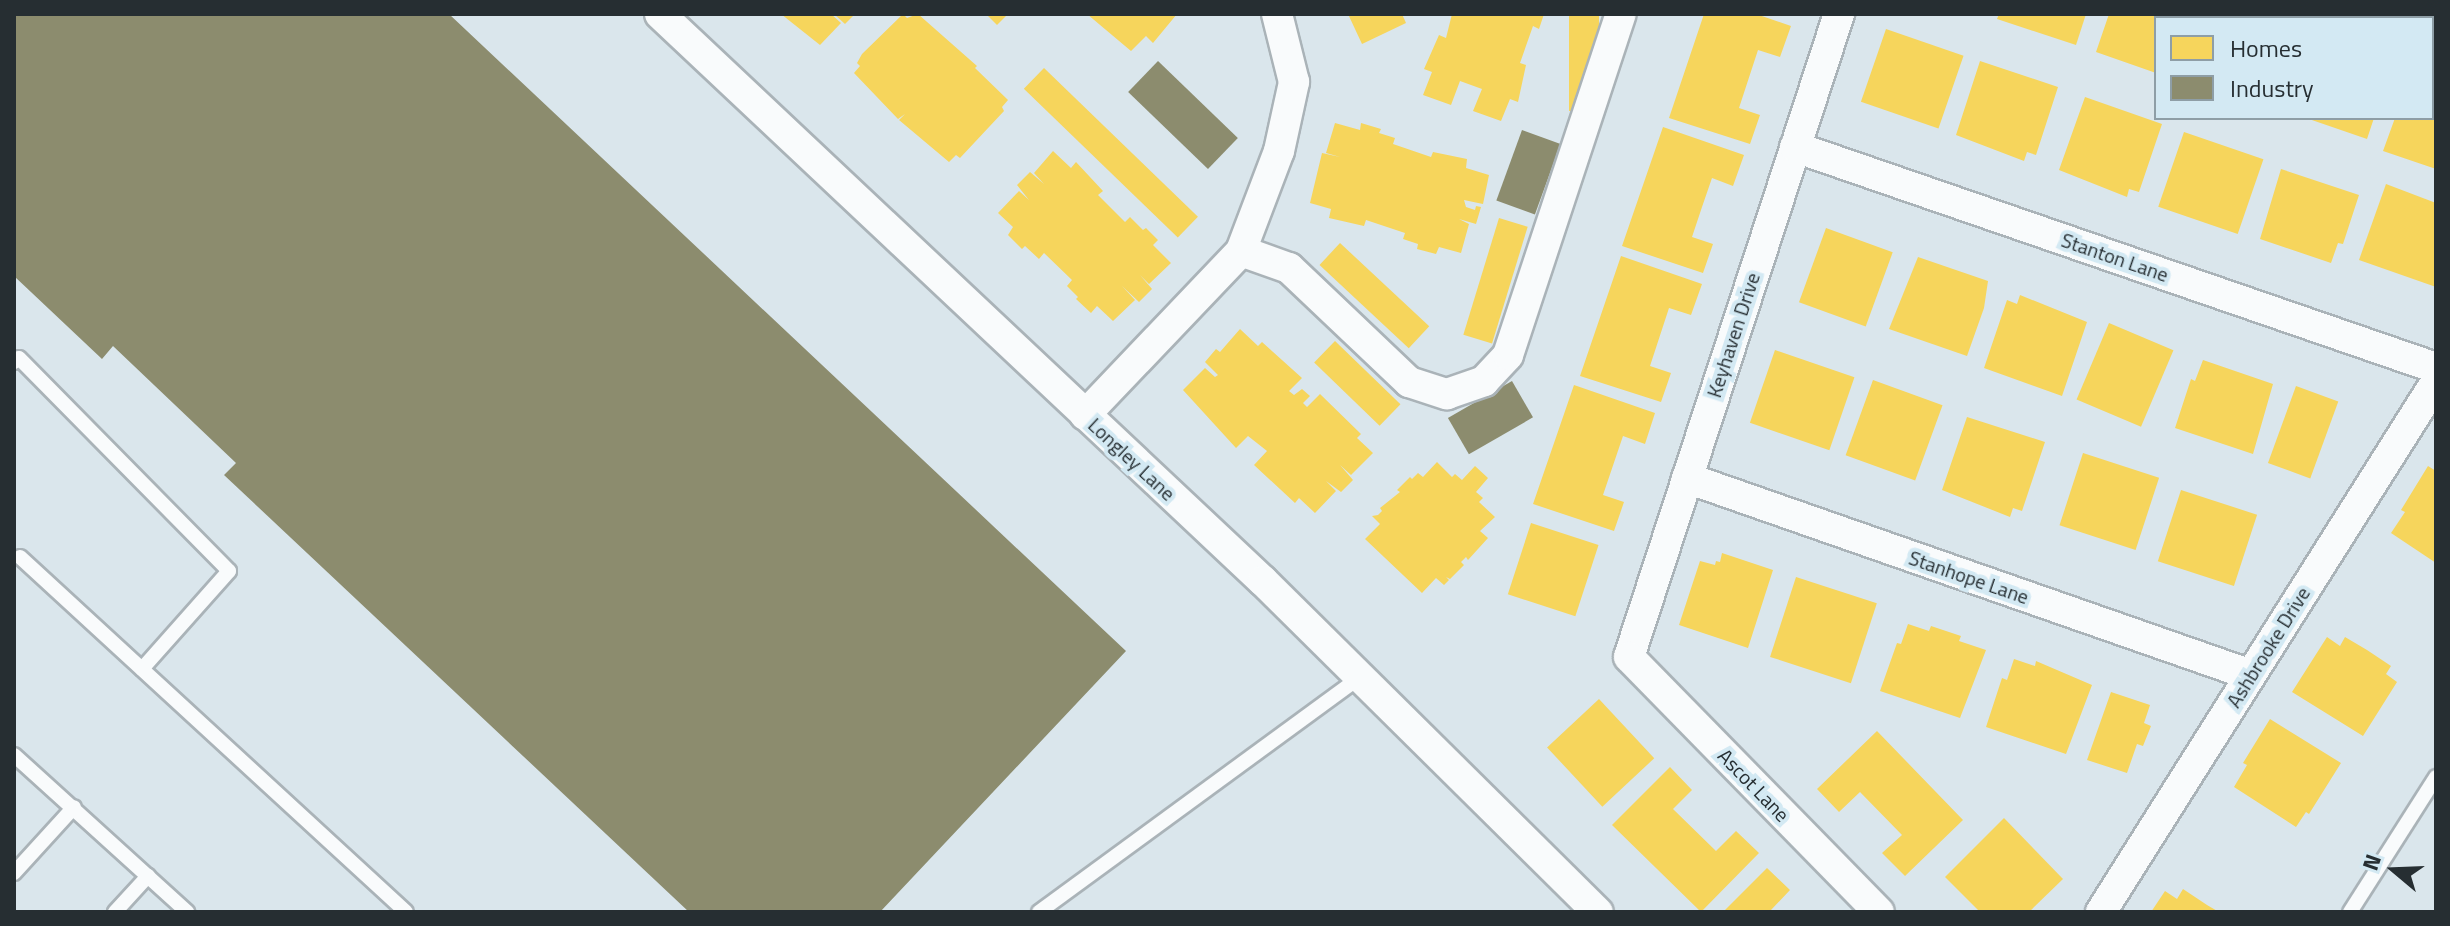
<!DOCTYPE html>
<html>
<head>
<meta charset="utf-8">
<style>
  body { margin:0 }
  #map { position:relative; width:2450px; height:926px; overflow:hidden; background:#dae6ec; font-family:"Titillium Web",sans-serif }
  div>[style] { position:absolute }
  .homes>* { inset:0; background:#f6d55c; transform-origin:0 0 }
  .industry>* { inset:0; background:#8c8c6e; transform-origin:0 0 }
  .roads { filter:drop-shadow(2px 0 #aab3b8) drop-shadow(-2px 0 #aab3b8) drop-shadow(0 2px #aab3b8) drop-shadow(0 -2px #aab3b8) }
  .service>* { height:14px; margin:-7px; padding:0 7px; transform-origin:7px; border-radius:7px; background:#f9fbfc }
  .minor>* { height:30px; margin:-15px; padding:0 15px; transform-origin:15px; border-radius:15px; background:#f9fbfc }
  span { translate:-50% -50%; white-space:nowrap; text-align:center; line-height:1.15; -webkit-text-stroke:8px #d3e9f3; paint-order:stroke }
  .street-label { font-size:20px; color:#262e32 }
  .frame { position:absolute; inset:0; border:16px solid #262e32; pointer-events:none }
  .legend { position:absolute; left:2154px; top:16px; width:280px; height:104px; box-sizing:border-box; background:#d3e9f3; border:2px solid #8e9ea6; margin:0; padding:10px 14px; list-style:none; font-size:24px; color:#262e32 }
  .legend li { display:flex; align-items:center; gap:16px; height:40px }
  .legend b { width:40px; border:2px solid #8e9ea6 }
  .north { position:absolute; left:2354px; top:830px; width:80px; height:80px; -webkit-text-stroke:6px #d3e9f3; paint-order:stroke; rotate:289deg; font-size:22px; font-weight:700; line-height:32px; text-align:center; color:#262e32 }
  .north::after { content:''; display:block; margin:auto; width:28px; height:36px; background:#262e32; clip-path:polygon(50% 0,100% 100%,50% 72%,0 100%) }
</style>
</head>
<body>
<div id="map">
  <div class="homes">
    <i style="clip-path:polygon(781px 14px,831px 14px,841px 23px,820px 45px)"></i>
    <i style="clip-path:polygon(834px 14px,855px 14px,845px 24px)"></i>
    <i style="clip-path:polygon(903px 14px,907px 18px,918px 14px,977px 66px,975px 68px,1008px 100px,1002px 107px,1004px 111px,960px 158px,956px 155px,949px 162px,899px 120px,905px 114px,898px 119px,854px 73px,860px 66px,857px 63px,862px 54px)"></i>
    <i style="clip-path:polygon(986px 14px,1008px 14px,997px 25px)"></i>
    <i style="clip-path:polygon(1087px 14px,1177px 14px,1153px 43px,1146px 36px,1131px 51px)"></i>
    <i style="clip-path:polygon(1348px 14px,1402px 14px,1406px 23px,1362px 44px)"></i>
    <i style="clip-path:polygon(1452px 14px,1544px 14px,1539px 29px,1533px 26px,1520px 63px,1526px 65px,1518px 102px,1510px 99px,1501px 121px,1473px 111px,1482px 89px,1460px 81px,1451px 105px,1423px 95px,1432px 72px,1424px 69px,1439px 35px,1446px 38px)"></i>
    <i style="left:1569px;top:14px;width:30px;height:97px"></i>
    <i style="clip-path:polygon(1704px 14px,1756px 14px,1791px 26px,1780px 57px,1758px 50px,1739px 108px,1760px 115px,1750px 144px,1669px 118px)"></i>
    <i style="clip-path:polygon(1999px 14px,2086px 14px,2076px 45px,1997px 19px)"></i>
    <i style="clip-path:polygon(2109px 14px,2196px 14px,2195px 18px,2156px 18px,2156px 73px,2096px 52px)"></i>
    <i style="clip-path:polygon(2223px 14px,2232px 14px,2242px 18px,2222px 18px)"></i>
    <i style="left:1886px;top:29px;width:82px;height:77px;rotate:19deg"></i>
    <i style="clip-path:polygon(1980px 61px,2058px 87px,2036px 155px,2027px 152px,2024px 161px,1956px 135px)"></i>
    <i style="left:1044px;top:68px;width:214px;height:29px;rotate:44deg"></i>
    <i style="clip-path:polygon(2432px 81px,2436px 83px,2436px 169px,2383px 151px,2395px 118px,2432px 118px)"></i>
    <i style="clip-path:polygon(2085px 97px,2162px 124px,2139px 192px,2129px 189px,2127px 197px,2059px 170px)"></i>
    <i style="clip-path:polygon(2306px 118px,2374px 118px,2367px 139px)"></i>
    <i style="clip-path:polygon(1335px 123px,1360px 130px,1361px 123px,1381px 129px,1379px 133px,1395px 138px,1393px 144px,1431px 157px,1433px 152px,1467px 159px,1466px 168px,1489px 175px,1483px 204px,1464px 200px,1466px 207px,1475px 210px,1476px 206px,1481px 207px,1476px 224px,1459px 219px,1469px 224px,1461px 253px,1439px 247px,1436px 254px,1417px 249px,1418px 244px,1403px 239px,1405px 233px,1366px 220px,1364px 226px,1329px 218px,1331px 209px,1310px 203px,1322px 153px,1340px 157px,1326px 153px)"></i>
    <i style="clip-path:polygon(1663px 127px,1744px 155px,1733px 186px,1712px 178px,1702px 207px,1692px 237px,1713px 244px,1703px 273px,1622px 246px)"></i>
    <i style="left:2184px;top:132px;width:84px;height:79px;rotate:19deg"></i>
    <i style="clip-path:polygon(1053px 151px,1071px 168px,1076px 162px,1103px 191px,1098px 195px,1125px 222px,1130px 217px,1143px 230px,1146px 228px,1158px 240px,1153px 245px,1171px 263px,1149px 284px,1140px 275px,1152px 289px,1139px 302px,1122px 286px,1135px 300px,1113px 321px,1097px 306px,1091px 313px,1076px 299px,1078px 297px,1067px 286px,1072px 280px,1044px 253px,1039px 259px,1025px 246px,1022px 249px,1008px 235px,1013px 227px,998px 213px,1019px 191px,1029px 200px,1017px 185px,1030px 172px,1044px 184px,1034px 173px)"></i>
    <i style="clip-path:polygon(2281px 169px,2359px 195px,2343px 244px,2338px 243px,2331px 263px,2260px 239px)"></i>
    <i style="clip-path:polygon(2386px 184px,2436px 203px,2436px 287px,2359px 260px)"></i>
    <i style="left:1499px;top:218px;width:30px;height:122px;rotate:17deg"></i>
    <i style="left:1826px;top:228px;width:71px;height:79px;rotate:20deg"></i>
    <i style="left:1340px;top:243px;width:122px;height:30px;rotate:43deg"></i>
    <i style="clip-path:polygon(1621px 256px,1702px 284px,1691px 315px,1669px 308px,1650px 366px,1671px 373px,1661px 402px,1580px 376px)"></i>
    <i style="clip-path:polygon(1918px 257px,1988px 281px,1984px 308px,1967px 356px,1889px 329px)"></i>
    <i style="clip-path:polygon(2020px 295px,2087px 322px,2062px 396px,1984px 368px,2007px 300px,2017px 304px)"></i>
    <i style="left:2109px;top:323px;width:70px;height:83px;rotate:23deg"></i>
    <i style="clip-path:polygon(1240px 329px,1258px 346px,1262px 342px,1302px 378px,1289px 391px,1294px 395px,1302px 389px,1310px 396px,1303px 403px,1307px 407px,1320px 394px,1361px 434px,1357px 438px,1373px 453px,1351px 475px,1340px 465px,1353px 480px,1341px 492px,1326px 481px,1336px 491px,1315px 513px,1299px 498px,1295px 503px,1254px 465px,1267px 451px,1262px 447px,1248px 436px,1236px 448px,1183px 390px,1205px 368px,1215px 377px,1218px 375px,1205px 362px,1216px 349px,1220px 352px)"></i>
    <i style="left:1335px;top:341px;width:91px;height:30px;rotate:44deg"></i>
    <i style="left:1775px;top:350px;width:84px;height:77px;rotate:19deg"></i>
    <i style="clip-path:polygon(2203px 360px,2273px 384px,2253px 454px,2175px 428px,2191px 379px,2195px 381px)"></i>
    <i style="left:1873px;top:380px;width:74px;height:80px;rotate:20deg"></i>
    <i style="clip-path:polygon(1574px 385px,1655px 413px,1645px 444px,1623px 436px,1603px 495px,1624px 502px,1614px 531px,1533px 504px)"></i>
    <i style="left:2296px;top:386px;width:45px;height:82px;rotate:20deg"></i>
    <i style="clip-path:polygon(1967px 417px,2045px 442px,2022px 511px,2013px 508px,2010px 517px,1942px 490px)"></i>
    <i style="left:2083px;top:453px;width:80px;height:76px;rotate:18deg"></i>
    <i style="clip-path:polygon(1437px 462px,1452px 477px,1455px 474px,1462px 480px,1475px 466px,1488px 478px,1476px 492px,1483px 498px,1479px 502px,1495px 517px,1480px 531px,1488px 538px,1468px 560px,1466px 557px,1461px 562px,1464px 565px,1450px 579px,1446px 577px,1449px 580px,1444px 585px,1436px 578px,1422px 593px,1365px 539px,1380px 524px,1372px 516px,1378px 515px,1382px 511px,1380px 508px,1400px 492px,1397px 490px,1410px 477px,1412px 479px,1418px 473px,1423px 477px)"></i>
    <i style="clip-path:polygon(2428px 466px,2436px 471px,2436px 563px,2391px 533px,2405px 512px,2401px 510px)"></i>
    <i style="left:2181px;top:490px;width:80px;height:75px;rotate:18deg"></i>
    <i style="left:1531px;top:523px;width:71px;height:75px;rotate:18deg"></i>
    <i style="clip-path:polygon(1722px 553px,1773px 570px,1748px 648px,1679px 625px,1700px 561px,1715px 565px,1716px 561px,1720px 562px)"></i>
    <i style="left:1796px;top:577px;width:85px;height:84px;rotate:18deg"></i>
    <i style="clip-path:polygon(1908px 624px,1929px 631px,1931px 626px,1961px 636px,1959px 641px,1986px 650px,1960px 718px,1880px 691px,1897px 643px,1901px 644px)"></i>
    <i style="clip-path:polygon(2327px 637px,2340px 646px,2345px 637px,2367px 650px,2391px 666px,2386px 674px,2397px 682px,2363px 736px,2292px 692px)"></i>
    <i style="clip-path:polygon(2014px 659px,2035px 666px,2036px 661px,2092px 685px,2066px 754px,1986px 727px,2002px 678px,2007px 680px)"></i>
    <i style="clip-path:polygon(2111px 692px,2150px 705px,2144px 723px,2151px 726px,2143px 746px,2137px 744px,2127px 773px,2087px 760px)"></i>
    <i style="left:1599px;top:699px;width:81px;height:71px;rotate:47deg"></i>
    <i style="clip-path:polygon(2270px 719px,2341px 763px,2309px 814px,2306px 812px,2296px 827px,2234px 787px,2247px 765px,2243px 763px)"></i>
    <i style="clip-path:polygon(1877px 731px,1963px 820px,1905px 876px,1882px 853px,1902px 835px,1860px 792px,1839px 812px,1817px 789px)"></i>
    <i style="clip-path:polygon(1670px 767px,1692px 790px,1673px 809px,1716px 851px,1736px 831px,1759px 853px,1701px 912px,1612px 825px)"></i>
    <i style="clip-path:polygon(2004px 818px,2063px 879px,2029px 912px,1980px 912px,1945px 877px)"></i>
    <i style="clip-path:polygon(1767px 868px,1790px 890px,1771px 910px,1773px 912px,1723px 912px)"></i>
    <i style="clip-path:polygon(2183px 889px,2207px 905px,2219px 912px,2151px 912px,2165px 891px,2177px 899px)"></i>
  </div>
  <div class="industry">
    <i style="clip-path:polygon(14px 14px,449px 14px,1126px 651px,880px 912px,689px 912px,224px 475px,236px 463px,113px 346px,102px 359px,14px 276px)"></i>
    <i style="left:1158px;top:61px;width:111px;height:43px;rotate:44deg"></i>
    <i style="left:1522px;top:130px;width:41px;height:75px;rotate:20deg"></i>
    <i style="left:1512px;top:381px;width:42px;height:74px;rotate:60deg"></i>
  </div>
  <div class="roads">
    <div class="service">
      <i style="left:14px;top:362px;width:6px;rotate:-39deg"></i>
      <i style="left:19px;top:358px;width:299px;rotate:45.4deg"></i>
      <i style="left:229px;top:571px;width:131px;rotate:131.6deg"></i>
      <i style="left:20px;top:557px;width:524px;rotate:42.6deg"></i>
      <i style="left:14px;top:755px;width:234px;rotate:42.2deg"></i>
      <i style="left:14px;top:873px;width:89px;rotate:-47.7deg"></i>
      <i style="left:115px;top:912px;width:49px;rotate:-47.5deg"></i>
      <i style="left:1039px;top:912px;width:398px;rotate:-36.2deg"></i>
      <i style="left:2350px;top:912px;width:160px;rotate:-57.5deg"></i>
    </div>
    <div class="minor">
      <i style="left:660px;top:14px;width:828px;rotate:43.24deg"></i>
      <i style="left:1263px;top:581px;width:471px;rotate:44.7deg"></i>
      <i style="left:1839px;top:14px;width:676px;rotate:108.09deg"></i>
      <i style="left:1629px;top:657px;width:357px;rotate:45.6deg"></i>
      <i style="left:1795px;top:147px;width:678px;rotate:19.02deg"></i>
      <i style="left:1241px;top:251px;width:51px;rotate:19.5deg"></i>
      <i style="left:1289px;top:268px;width:166px;rotate:43.5deg"></i>
      <i style="left:1409px;top:382px;width:40px;rotate:18deg"></i>
      <i style="left:1447px;top:394px;width:39px;rotate:-19deg"></i>
      <i style="left:1484px;top:381px;width:35px;rotate:-47deg"></i>
      <i style="left:1508px;top:355px;width:359px;rotate:-71.7deg"></i>
      <i style="left:1085px;top:415px;width:226px;rotate:-46.4deg"></i>
      <i style="left:1241px;top:251px;width:107px;rotate:-69.2deg"></i>
      <i style="left:1279px;top:151px;width:71px;rotate:-77.7deg"></i>
      <i style="left:1294px;top:82px;width:70px;rotate:-104deg"></i>
      <i style="left:1687px;top:478px;width:597px;rotate:19.25deg"></i>
      <i style="left:2101px;top:912px;width:627px;rotate:-57.7deg"></i>
    </div>
  </div>
  <div class="street-label">
    <span style="left:2115px;top:257px;rotate:19deg">Stanton Lane</span>
    <span style="left:1733px;top:335px;rotate:-72deg">Keyhaven Drive</span>
    <span style="left:1132px;top:459px;rotate:43deg">Longley Lane</span>
    <span style="left:1969px;top:577px;rotate:19deg">Stanhope Lane</span>
    <span style="left:2268px;top:647px;rotate:-58deg">Ashbrooke Drive</span>
    <span style="left:1754px;top:785px;rotate:46deg">Ascot Lane</span>
  </div>
  <div class="frame"></div>
  <ul class="legend">
  <li><b style="height:22px;background:#f6d55c"></b>Homes</li>
  <li><b style="height:22px;background:#8c8c6e"></b>Industry</li>
  </ul>
  <div class="north">N</div>
</div>
</body>
</html>
